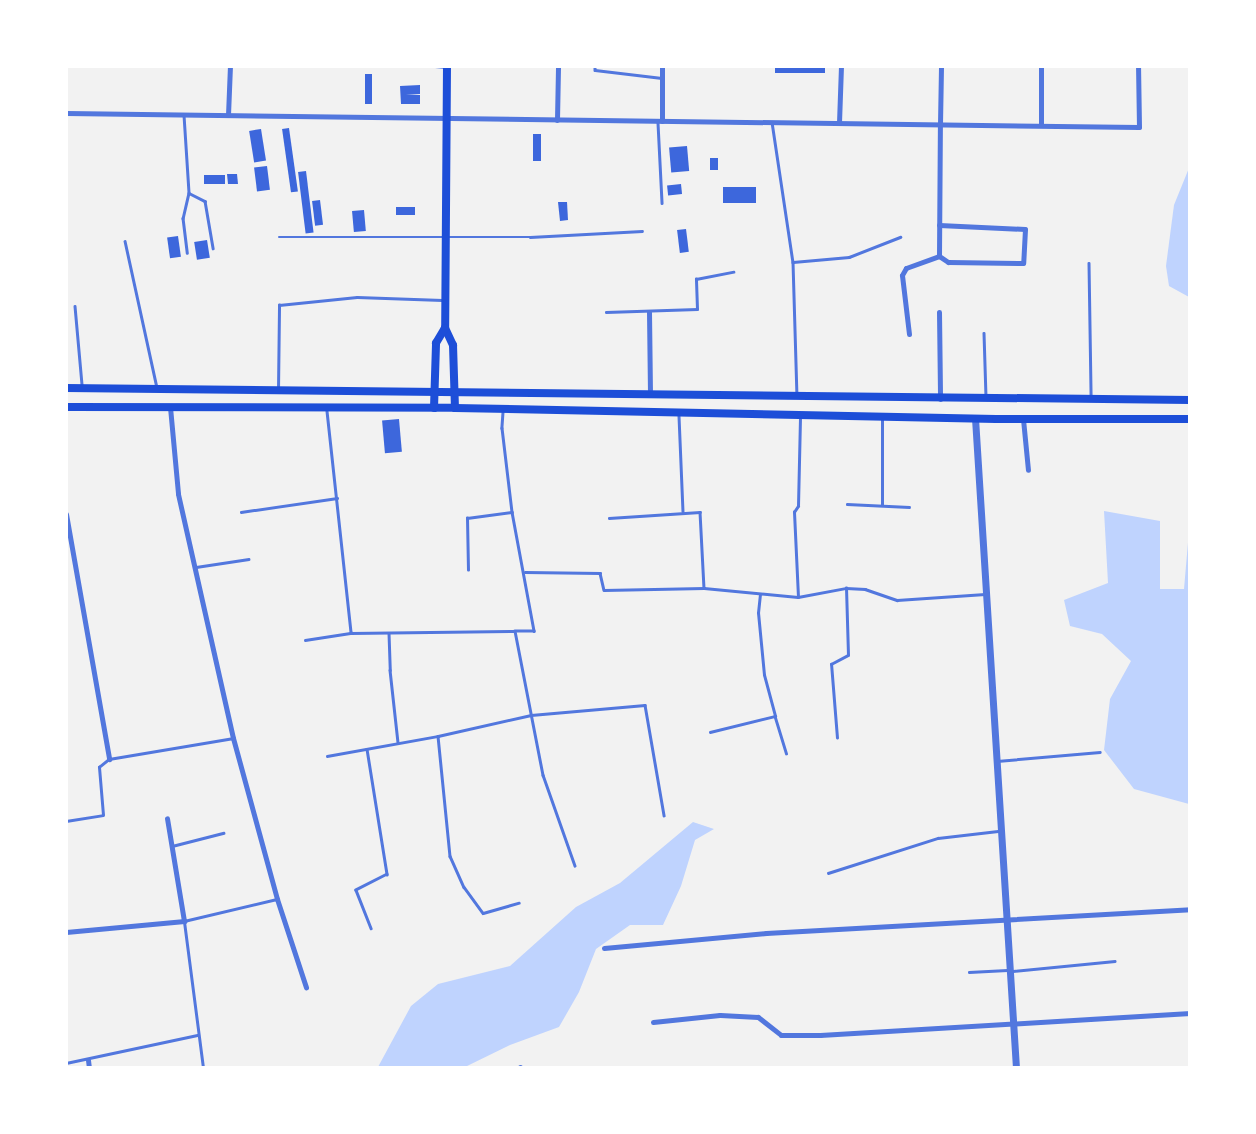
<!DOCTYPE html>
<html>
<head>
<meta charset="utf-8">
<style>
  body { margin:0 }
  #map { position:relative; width:1256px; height:1134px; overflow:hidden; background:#f2f2f2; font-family:"Playfair Display",serif }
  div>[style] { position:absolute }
  .water>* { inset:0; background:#bfd3fe }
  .building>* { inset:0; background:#3d67dc; transform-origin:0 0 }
  .service>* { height:2.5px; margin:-1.25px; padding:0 1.25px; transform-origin:1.25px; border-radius:1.25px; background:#5277de }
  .minor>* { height:5px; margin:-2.5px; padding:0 2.5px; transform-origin:2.5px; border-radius:2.5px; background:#5277de }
  .tertiary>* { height:7px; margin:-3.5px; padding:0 3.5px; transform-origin:3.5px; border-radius:3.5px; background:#5277de }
  .secondary>* { height:8px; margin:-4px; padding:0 4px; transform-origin:4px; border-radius:4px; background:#1d4ed8 }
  span { translate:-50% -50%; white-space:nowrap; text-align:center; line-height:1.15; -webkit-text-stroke:5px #fff; paint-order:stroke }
  .frame { position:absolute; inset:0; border:68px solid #fff; pointer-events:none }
</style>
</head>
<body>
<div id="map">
  <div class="water">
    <i style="clip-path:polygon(1189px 168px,1189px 297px,1169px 286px,1166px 266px,1174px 205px)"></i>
    <i style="clip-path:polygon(1104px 511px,1160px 521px,1160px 589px,1184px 589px,1189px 531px,1189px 804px,1134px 789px,1104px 750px,1110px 699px,1131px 661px,1102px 634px,1070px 626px,1064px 600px,1108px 583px)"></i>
    <i style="clip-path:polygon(693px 822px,714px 829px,695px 840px,681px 886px,663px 925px,630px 925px,596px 949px,579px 992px,559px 1027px,510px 1045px,465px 1067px,378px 1067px,411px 1006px,438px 984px,510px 966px,576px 907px,620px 883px)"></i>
  </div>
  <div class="building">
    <i style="left:775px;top:66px;width:50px;height:7px"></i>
    <i style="left:365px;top:74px;width:7px;height:30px"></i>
    <i style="clip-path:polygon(420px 85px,420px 94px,406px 94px,420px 95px,420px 104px,401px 104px,400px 86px)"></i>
    <i style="left:289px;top:128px;width:64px;height:7px;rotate:82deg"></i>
    <i style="left:261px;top:129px;width:32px;height:12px;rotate:81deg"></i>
    <i style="left:533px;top:134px;width:8px;height:27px"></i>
    <i style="left:687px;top:146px;width:25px;height:18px;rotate:85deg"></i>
    <i style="left:710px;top:158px;width:8px;height:12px"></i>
    <i style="left:267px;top:166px;width:24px;height:13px;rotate:83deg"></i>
    <i style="left:306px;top:171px;width:62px;height:8px;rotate:83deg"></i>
    <i style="clip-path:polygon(227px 174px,237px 174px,238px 184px,228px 184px)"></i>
    <i style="left:225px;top:175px;width:9px;height:21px;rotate:90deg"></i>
    <i style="left:681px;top:184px;width:10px;height:14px;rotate:84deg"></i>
    <i style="left:723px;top:187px;width:33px;height:16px"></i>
    <i style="left:320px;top:200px;width:25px;height:8px;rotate:83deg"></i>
    <i style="clip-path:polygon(558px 202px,567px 202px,568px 220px,560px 221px)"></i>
    <i style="left:396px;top:207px;width:19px;height:8px"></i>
    <i style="left:364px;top:210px;width:21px;height:12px;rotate:85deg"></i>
    <i style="left:686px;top:229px;width:23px;height:9px;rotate:83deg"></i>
    <i style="left:178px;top:236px;width:21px;height:11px;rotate:82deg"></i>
    <i style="left:207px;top:240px;width:18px;height:13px;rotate:81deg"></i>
    <i style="left:399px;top:419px;width:33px;height:17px;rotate:85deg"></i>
  </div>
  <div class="service">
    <i style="left:435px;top:66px;width:10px;rotate:6deg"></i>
    <i style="left:595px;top:66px;width:4px;rotate:90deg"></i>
    <i style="left:595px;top:70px;width:67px;rotate:6.8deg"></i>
    <i style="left:184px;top:115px;width:78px;rotate:86.3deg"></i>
    <i style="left:189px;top:193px;width:26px;rotate:103deg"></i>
    <i style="left:183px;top:218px;width:35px;rotate:83deg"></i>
    <i style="left:772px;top:122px;width:142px;rotate:81.5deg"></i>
    <i style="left:793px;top:262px;width:132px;rotate:88.3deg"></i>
    <i style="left:658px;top:123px;width:80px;rotate:87.1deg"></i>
    <i style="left:189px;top:193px;width:18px;rotate:27deg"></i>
    <i style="left:205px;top:201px;width:48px;rotate:80.3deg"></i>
    <i style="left:279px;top:237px;width:251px"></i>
    <i style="left:530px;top:237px;width:112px;rotate:-3.1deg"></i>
    <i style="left:125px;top:241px;width:150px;rotate:77.7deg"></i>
    <i style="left:793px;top:262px;width:56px;rotate:-5.1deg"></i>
    <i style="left:849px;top:257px;width:55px;rotate:-21.4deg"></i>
    <i style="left:1089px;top:263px;width:134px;rotate:89.1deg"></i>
    <i style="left:75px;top:306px;width:79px;rotate:84.9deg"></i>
    <i style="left:606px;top:312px;width:91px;rotate:-1.9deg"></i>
    <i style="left:697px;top:309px;width:30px;rotate:-92deg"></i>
    <i style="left:696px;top:279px;width:38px;rotate:-11deg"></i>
    <i style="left:984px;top:333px;width:64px;rotate:88.2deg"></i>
    <i style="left:278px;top:390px;width:85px;rotate:-89.3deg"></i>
    <i style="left:279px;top:305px;width:78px;rotate:-5.9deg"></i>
    <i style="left:357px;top:297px;width:85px;rotate:2deg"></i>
    <i style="left:327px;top:411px;width:223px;rotate:83.8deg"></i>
    <i style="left:503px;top:412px;width:16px;rotate:94deg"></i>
    <i style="left:502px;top:428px;width:85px;rotate:83.2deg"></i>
    <i style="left:512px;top:512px;width:121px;rotate:79.5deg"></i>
    <i style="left:534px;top:631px;width:19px;rotate:180deg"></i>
    <i style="left:515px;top:631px;width:147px;rotate:79deg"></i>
    <i style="left:543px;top:775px;width:96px;rotate:70.6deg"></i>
    <i style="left:679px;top:416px;width:95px;rotate:87.6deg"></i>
    <i style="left:847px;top:504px;width:62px;rotate:2.8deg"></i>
    <i style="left:882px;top:505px;width:85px;rotate:-90deg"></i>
    <i style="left:241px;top:512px;width:97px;rotate:-8.3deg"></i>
    <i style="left:609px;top:518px;width:91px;rotate:-3.8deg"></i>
    <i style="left:700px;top:512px;width:76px;rotate:87deg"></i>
    <i style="left:196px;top:567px;width:53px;rotate:-8.7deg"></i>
    <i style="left:468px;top:570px;width:52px;rotate:-91.1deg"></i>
    <i style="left:467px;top:518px;width:45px;rotate:-7.6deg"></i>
    <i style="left:525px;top:572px;width:75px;rotate:0.8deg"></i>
    <i style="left:600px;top:573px;width:17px;rotate:77deg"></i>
    <i style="left:604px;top:590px;width:100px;rotate:-1.1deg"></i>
    <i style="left:704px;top:588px;width:94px;rotate:5.5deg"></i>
    <i style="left:798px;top:597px;width:49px;rotate:-10.6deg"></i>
    <i style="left:846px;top:588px;width:19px;rotate:3deg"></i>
    <i style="left:865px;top:589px;width:34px;rotate:19deg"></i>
    <i style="left:897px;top:600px;width:88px;rotate:-3.9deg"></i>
    <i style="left:798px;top:597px;width:85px;rotate:-92.7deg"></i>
    <i style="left:794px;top:512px;width:7px;rotate:-56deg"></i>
    <i style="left:798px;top:506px;width:88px;rotate:-88.7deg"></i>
    <i style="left:389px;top:633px;width:37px;rotate:88deg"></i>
    <i style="left:390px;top:670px;width:72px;rotate:83.7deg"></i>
    <i style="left:305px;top:640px;width:47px;rotate:-8.7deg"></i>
    <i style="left:351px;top:633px;width:163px;rotate:-0.7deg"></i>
    <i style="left:775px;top:716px;width:39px;rotate:73deg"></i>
    <i style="left:710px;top:732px;width:67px;rotate:-13.8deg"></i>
    <i style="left:775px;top:716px;width:42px;rotate:-105deg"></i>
    <i style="left:764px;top:675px;width:62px;rotate:-95.5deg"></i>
    <i style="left:758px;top:613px;width:18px;rotate:-84deg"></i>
    <i style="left:438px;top:736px;width:121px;rotate:84.3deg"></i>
    <i style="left:450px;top:856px;width:34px;rotate:66deg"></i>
    <i style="left:464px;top:887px;width:32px;rotate:54deg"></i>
    <i style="left:483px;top:913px;width:37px;rotate:-16deg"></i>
    <i style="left:837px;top:738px;width:74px;rotate:-94.6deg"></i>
    <i style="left:831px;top:664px;width:19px;rotate:-28deg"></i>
    <i style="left:848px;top:655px;width:67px;rotate:-91.7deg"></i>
    <i style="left:367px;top:749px;width:127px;rotate:80.9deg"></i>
    <i style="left:387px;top:874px;width:35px;rotate:153deg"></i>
    <i style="left:356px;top:890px;width:41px;rotate:68.5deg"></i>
    <i style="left:327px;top:756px;width:113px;rotate:-10.2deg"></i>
    <i style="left:438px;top:736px;width:95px;rotate:-12.7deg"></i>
    <i style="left:531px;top:715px;width:114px;rotate:-5deg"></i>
    <i style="left:645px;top:705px;width:112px;rotate:80.2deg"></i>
    <i style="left:997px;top:761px;width:103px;rotate:-5deg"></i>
    <i style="left:66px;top:821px;width:37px;rotate:-9deg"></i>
    <i style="left:103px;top:815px;width:48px;rotate:-94.8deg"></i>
    <i style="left:99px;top:767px;width:13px;rotate:-39deg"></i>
    <i style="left:109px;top:759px;width:126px;rotate:-9.6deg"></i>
    <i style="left:172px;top:846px;width:53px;rotate:-14.3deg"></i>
    <i style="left:828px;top:873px;width:115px;rotate:-17.7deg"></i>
    <i style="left:938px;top:838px;width:60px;rotate:-6.7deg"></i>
    <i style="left:1013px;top:971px;width:102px;rotate:-5.6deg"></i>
    <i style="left:969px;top:972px;width:38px;rotate:-3deg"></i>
    <i style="left:66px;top:1063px;width:135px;rotate:-12deg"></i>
    <i style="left:203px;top:1068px;width:148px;rotate:-97.4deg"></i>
    <i style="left:184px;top:921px;width:96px;rotate:-13.3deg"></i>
  </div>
  <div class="minor">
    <i style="left:662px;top:66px;width:55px;rotate:90deg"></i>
    <i style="left:66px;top:113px;width:1073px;rotate:0.75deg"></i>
    <i style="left:1139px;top:127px;width:61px;rotate:-90.9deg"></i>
    <i style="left:228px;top:115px;width:49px;rotate:-87.7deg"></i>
    <i style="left:557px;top:120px;width:54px;rotate:-88.9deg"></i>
    <i style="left:839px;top:123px;width:57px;rotate:-88deg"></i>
    <i style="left:1041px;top:125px;width:59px;rotate:-90deg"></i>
    <i style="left:939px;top:225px;width:86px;rotate:2.7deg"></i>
    <i style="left:1025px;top:229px;width:34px;rotate:93deg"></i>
    <i style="left:1023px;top:263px;width:75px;rotate:-179.2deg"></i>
    <i style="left:948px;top:262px;width:11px;rotate:-146deg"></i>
    <i style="left:939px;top:256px;width:132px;rotate:-89.6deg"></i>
    <i style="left:940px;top:124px;width:58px;rotate:-89deg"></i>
    <i style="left:649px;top:312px;width:82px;rotate:89.3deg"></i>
    <i style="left:939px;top:312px;width:87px;rotate:89.3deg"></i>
    <i style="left:909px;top:334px;width:59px;rotate:-96.8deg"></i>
    <i style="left:902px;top:275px;width:8px;rotate:-60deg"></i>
    <i style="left:906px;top:268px;width:35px;rotate:-20deg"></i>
    <i style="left:170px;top:407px;width:87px;rotate:84.7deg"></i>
    <i style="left:178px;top:494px;width:250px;rotate:77.3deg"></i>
    <i style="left:233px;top:738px;width:167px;rotate:74.7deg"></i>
    <i style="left:277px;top:899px;width:93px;rotate:71.8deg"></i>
    <i style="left:1023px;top:419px;width:51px;rotate:84.4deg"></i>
    <i style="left:66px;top:514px;width:249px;rotate:80deg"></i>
    <i style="left:66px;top:932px;width:119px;rotate:-5.3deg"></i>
    <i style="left:184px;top:921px;width:104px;rotate:-99.4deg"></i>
    <i style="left:604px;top:948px;width:163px;rotate:-5.3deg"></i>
    <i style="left:766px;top:933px;width:425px;rotate:-3.2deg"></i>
    <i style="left:653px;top:1022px;width:67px;rotate:-6deg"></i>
    <i style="left:720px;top:1015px;width:38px;rotate:3deg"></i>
    <i style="left:758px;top:1017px;width:29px;rotate:38deg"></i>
    <i style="left:781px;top:1035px;width:39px"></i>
    <i style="left:820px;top:1035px;width:371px;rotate:-3.4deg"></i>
    <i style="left:88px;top:1060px;width:8px;rotate:83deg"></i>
    <i style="left:520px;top:1068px;width:1px;rotate:-90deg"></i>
  </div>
  <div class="tertiary">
    <i style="left:975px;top:418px;width:651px;rotate:86.39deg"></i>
  </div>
  <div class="secondary">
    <i style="left:447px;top:66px;width:262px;rotate:90.4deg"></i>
    <i style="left:445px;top:328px;width:19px;rotate:65deg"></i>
    <i style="left:453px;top:345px;width:63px;rotate:88.2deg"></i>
    <i style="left:66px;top:388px;width:1124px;rotate:0.61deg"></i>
    <i style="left:66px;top:407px;width:389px;rotate:0.1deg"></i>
    <i style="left:455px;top:408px;width:541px;rotate:1.16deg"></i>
    <i style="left:996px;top:419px;width:194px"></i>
    <i style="left:434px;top:408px;width:65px;rotate:-88.2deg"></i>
    <i style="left:436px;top:343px;width:17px;rotate:-59deg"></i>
  </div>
  <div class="frame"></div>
</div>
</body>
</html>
